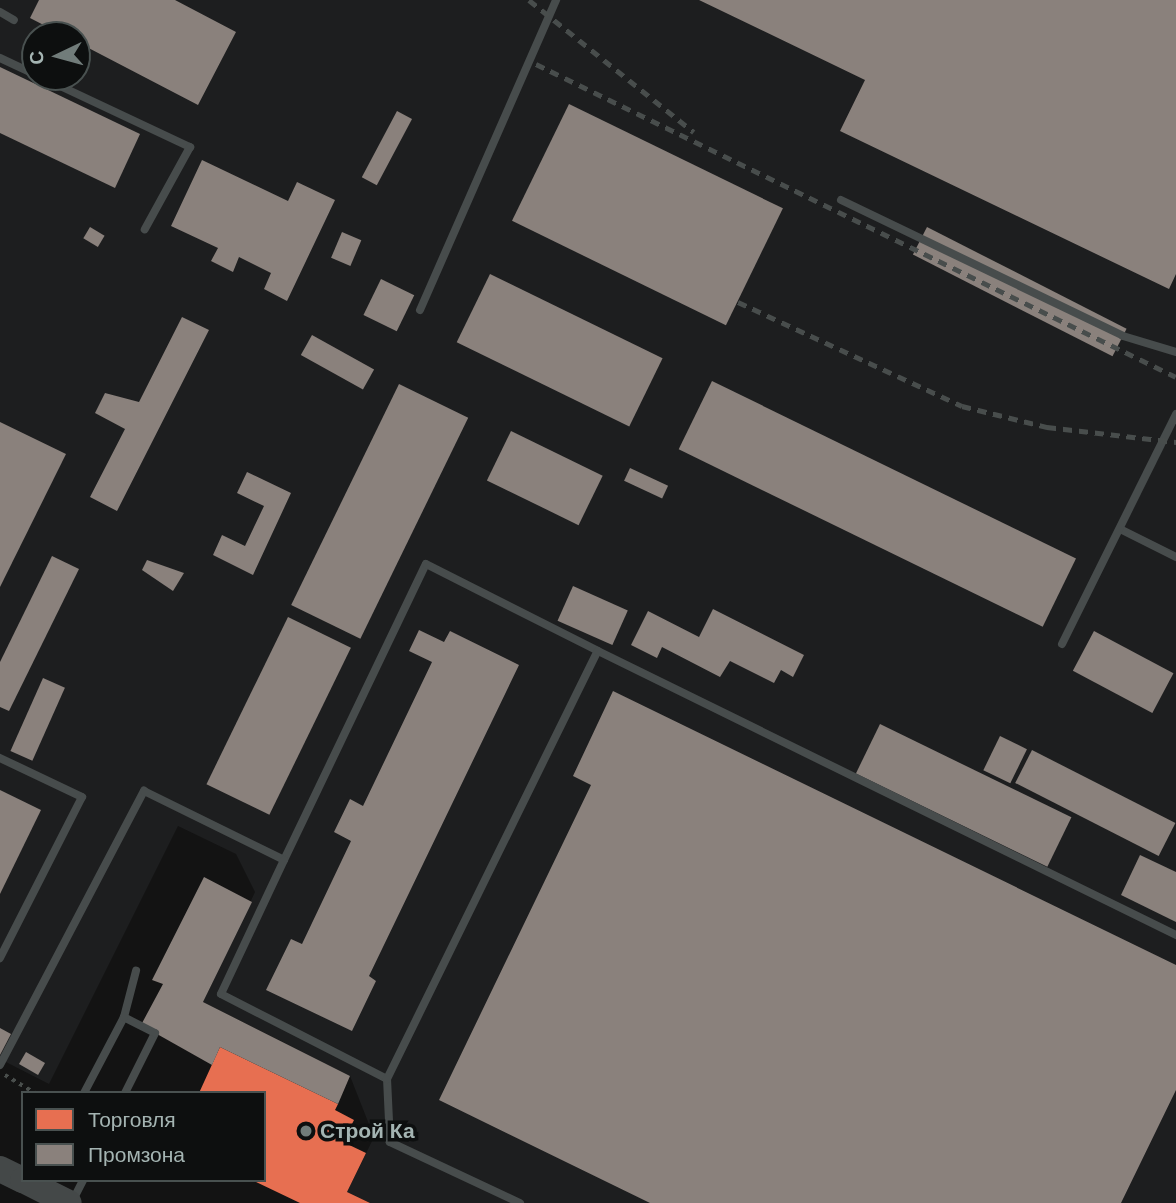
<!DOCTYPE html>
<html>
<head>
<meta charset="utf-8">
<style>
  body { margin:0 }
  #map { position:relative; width:1176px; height:1203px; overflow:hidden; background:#131313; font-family:Arial,sans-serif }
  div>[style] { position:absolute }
  .built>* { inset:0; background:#1d1e1f }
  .shops>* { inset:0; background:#e76f51 }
  .industry>* { inset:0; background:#8a817c; transform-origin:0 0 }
  .path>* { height:3.5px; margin-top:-1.75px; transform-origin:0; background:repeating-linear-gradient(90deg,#494e4c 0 3.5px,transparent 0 8.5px) }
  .lane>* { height:8px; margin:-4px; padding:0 4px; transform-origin:4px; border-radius:4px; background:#474c4c }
  .primary>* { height:26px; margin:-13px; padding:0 13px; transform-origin:13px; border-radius:13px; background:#444848 }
  .rail>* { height:5px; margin-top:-2.5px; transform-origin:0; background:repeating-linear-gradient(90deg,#484d4c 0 9px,transparent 0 16px) }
  .dots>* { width:19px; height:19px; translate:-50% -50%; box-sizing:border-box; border:4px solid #0d0f0f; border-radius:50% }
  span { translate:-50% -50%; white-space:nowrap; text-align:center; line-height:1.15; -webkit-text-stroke:7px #0d0f0f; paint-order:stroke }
  .poi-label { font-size:21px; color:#a4b4b2; font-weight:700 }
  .left { translate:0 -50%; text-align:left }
  .legend { position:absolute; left:21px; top:1091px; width:245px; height:91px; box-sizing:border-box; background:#0d0f0f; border:2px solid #495150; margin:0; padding:9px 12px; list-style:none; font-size:21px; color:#a4b4b2 }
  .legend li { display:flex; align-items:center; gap:14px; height:35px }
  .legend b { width:35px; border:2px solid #495150 }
  .north { position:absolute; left:21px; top:21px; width:70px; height:70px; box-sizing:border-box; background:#0d0f0f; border:2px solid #495150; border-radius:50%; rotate:265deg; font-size:19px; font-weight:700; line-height:28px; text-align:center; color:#a4b4b2 }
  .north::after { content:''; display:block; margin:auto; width:24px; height:32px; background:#717c7a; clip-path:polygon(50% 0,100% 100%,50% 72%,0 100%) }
</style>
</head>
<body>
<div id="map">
  <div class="built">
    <i style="clip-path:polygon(evenodd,0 0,1176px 0,1176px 1203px,370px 1203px,347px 1192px,374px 1137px,350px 1076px,203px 1002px,255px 892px,236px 854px,178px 826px,49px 1084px,0 1059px,0 0,35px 35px,77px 35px,77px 77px,35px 77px,35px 35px)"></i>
  </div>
  <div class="shops">
    <i style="clip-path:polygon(220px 1047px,338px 1104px,335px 1110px,354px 1120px,343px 1142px,366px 1153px,347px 1192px,370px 1203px,300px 1203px,252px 1180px,264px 1180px,264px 1093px,199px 1093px)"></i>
  </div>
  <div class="industry">
    <i style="clip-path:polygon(39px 0,175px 0,236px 32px,198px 105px,77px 42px,77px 35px,63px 35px,30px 18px)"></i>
    <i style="clip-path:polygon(699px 0,1176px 0,1176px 274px,1169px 289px,840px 131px,865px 80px)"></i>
    <i style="clip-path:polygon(0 67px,140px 134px,115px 188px,0 133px)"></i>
    <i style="left:569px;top:104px;width:238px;height:130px;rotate:26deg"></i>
    <i style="left:397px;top:111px;width:17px;height:75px;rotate:28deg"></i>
    <i style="clip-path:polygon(202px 160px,288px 201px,297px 182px,335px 200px,287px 301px,264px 289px,271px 273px,239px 257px,233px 272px,211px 261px,218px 248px,171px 226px)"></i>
    <i style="left:90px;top:227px;width:17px;height:13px;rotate:31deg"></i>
    <i style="left:927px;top:227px;width:224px;height:31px;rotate:27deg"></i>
    <i style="left:342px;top:232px;width:21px;height:28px;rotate:23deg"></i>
    <i style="left:490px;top:274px;width:192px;height:76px;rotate:26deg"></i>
    <i style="left:381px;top:279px;width:37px;height:40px;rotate:26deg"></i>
    <i style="clip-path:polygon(182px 317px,209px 330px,117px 511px,90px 497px,125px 429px,95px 413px,105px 393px,139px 402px)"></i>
    <i style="left:312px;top:335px;width:71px;height:23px;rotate:29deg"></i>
    <i style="left:712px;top:381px;width:405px;height:76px;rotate:26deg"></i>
    <i style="left:399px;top:384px;width:77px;height:246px;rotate:26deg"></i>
    <i style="clip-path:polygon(0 422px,66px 454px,0 587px)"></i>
    <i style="left:511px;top:431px;width:102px;height:55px;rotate:26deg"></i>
    <i style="left:630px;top:468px;width:42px;height:14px;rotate:25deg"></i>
    <i style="clip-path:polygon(247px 472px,291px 493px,253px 575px,213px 555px,222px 535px,245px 546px,264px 506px,237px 493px)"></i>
    <i style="clip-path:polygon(52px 556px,79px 569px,9px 711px,0 707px,0 662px)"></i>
    <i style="clip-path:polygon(147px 560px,184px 573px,173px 591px,142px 570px)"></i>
    <i style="left:573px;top:586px;width:60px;height:38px;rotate:24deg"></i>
    <i style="clip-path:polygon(713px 609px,804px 655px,793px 677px,781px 670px,774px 683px,730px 661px,720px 677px,662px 647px,657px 658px,631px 645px,648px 611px,699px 637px)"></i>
    <i style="left:288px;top:617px;width:70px;height:186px;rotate:26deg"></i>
    <i style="clip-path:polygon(419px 630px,444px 642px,450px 631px,519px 665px,369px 976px,376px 981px,352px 1031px,266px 990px,291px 939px,302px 944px,351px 841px,334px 832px,350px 799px,363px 806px,432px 662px,409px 651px)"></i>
    <i style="left:1094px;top:631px;width:90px;height:45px;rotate:28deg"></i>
    <i style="left:43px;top:678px;width:24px;height:80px;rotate:24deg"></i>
    <i style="clip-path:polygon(613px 691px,1176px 965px,1176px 1090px,1121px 1203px,650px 1203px,439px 1100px,591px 785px,573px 776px)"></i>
    <i style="left:880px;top:724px;width:213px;height:55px;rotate:26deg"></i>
    <i style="left:1000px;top:736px;width:30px;height:38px;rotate:26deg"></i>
    <i style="left:1032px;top:750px;width:161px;height:37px;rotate:27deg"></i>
    <i style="clip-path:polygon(0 790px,41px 810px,0 894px)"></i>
    <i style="clip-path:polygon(1140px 855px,1176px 872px,1176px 922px,1121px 895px)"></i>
    <i style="clip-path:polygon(204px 877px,252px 902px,203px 1002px,350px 1076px,338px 1104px,220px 1047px,212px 1065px,141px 1025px,163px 984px,152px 980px)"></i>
    <i style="clip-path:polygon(0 1028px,11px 1034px,0 1055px)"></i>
    <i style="left:26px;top:1052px;width:22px;height:14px;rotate:30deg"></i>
  </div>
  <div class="path">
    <i style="left:5px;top:1075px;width:35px;rotate:31deg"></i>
  </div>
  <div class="lane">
    <i style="left:0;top:12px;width:16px;rotate:30deg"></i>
    <i style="left:0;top:58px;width:38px;rotate:25deg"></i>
    <i style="left:41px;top:77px;width:165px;rotate:25.2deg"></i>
    <i style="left:190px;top:147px;width:94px;rotate:118.8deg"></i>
    <i style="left:841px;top:200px;width:313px;rotate:25.7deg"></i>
    <i style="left:1123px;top:336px;width:55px;rotate:16.8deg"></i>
    <i style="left:420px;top:310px;width:339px;rotate:-66.3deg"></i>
    <i style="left:1120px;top:529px;width:63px;rotate:26.6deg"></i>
    <i style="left:1062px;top:644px;width:257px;rotate:-63.6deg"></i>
    <i style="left:0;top:758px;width:91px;rotate:25.4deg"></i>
    <i style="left:82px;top:797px;width:181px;rotate:117deg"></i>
    <i style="left:284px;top:860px;width:328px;rotate:-64.4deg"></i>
    <i style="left:426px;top:564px;width:193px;rotate:26.8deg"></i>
    <i style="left:0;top:1065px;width:310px;rotate:-62.3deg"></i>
    <i style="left:144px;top:791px;width:156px;rotate:26.2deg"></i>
    <i style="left:284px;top:860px;width:148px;rotate:115.2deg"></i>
    <i style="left:221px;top:994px;width:186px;rotate:27.1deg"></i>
    <i style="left:84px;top:1093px;width:86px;rotate:-62.2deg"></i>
    <i style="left:125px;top:1093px;width:67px;rotate:-63.4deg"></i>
    <i style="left:155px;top:1033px;width:35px;rotate:-153deg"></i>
    <i style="left:124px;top:1017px;width:48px;rotate:-75.4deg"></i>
    <i style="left:73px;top:1200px;width:22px;rotate:-63deg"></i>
    <i style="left:520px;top:1203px;width:144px;rotate:-154.9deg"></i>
    <i style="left:390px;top:1142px;width:63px;rotate:-92.7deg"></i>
    <i style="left:387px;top:1079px;width:477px;rotate:-63.8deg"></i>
    <i style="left:598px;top:651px;width:644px;rotate:26.17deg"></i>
  </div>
  <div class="primary">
    <i style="left:0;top:1169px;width:25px;rotate:26deg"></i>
    <i style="left:23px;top:1180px;width:51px;rotate:26.6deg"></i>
  </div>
  <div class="rail">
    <i style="left:529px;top:0;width:211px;rotate:38.7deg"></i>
    <i style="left:536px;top:64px;width:712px;rotate:26.06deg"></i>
    <i style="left:738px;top:302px;width:247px;rotate:24.9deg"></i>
    <i style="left:962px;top:406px;width:88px;rotate:13.9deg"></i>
    <i style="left:1047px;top:427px;width:130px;rotate:6.6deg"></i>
  </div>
  <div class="dots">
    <i style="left:306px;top:1131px;background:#717c7a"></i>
  </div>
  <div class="poi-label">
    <span class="left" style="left:320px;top:1131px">Строй Ка</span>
  </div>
  <ul class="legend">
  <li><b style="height:19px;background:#e76f51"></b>Торговля</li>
  <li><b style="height:19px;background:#8a817c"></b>Промзона</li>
  </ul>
  <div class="north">С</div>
</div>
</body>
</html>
